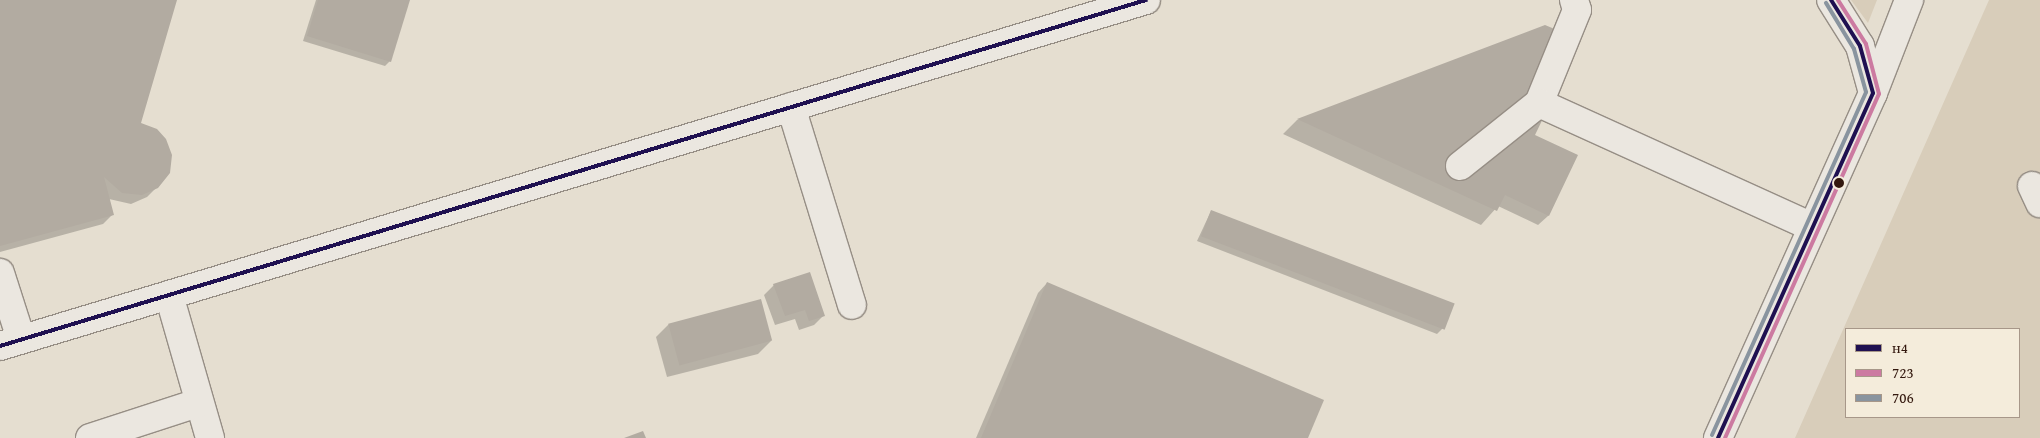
<!DOCTYPE html>
<html>
<head>
<meta charset="utf-8">
<style>
  body { margin:0 }
  #map { position:relative; width:2040px; height:438px; overflow:hidden; background:#e5ded0; font-family:"Gentium Book Plus",serif }
  div>[style] { position:absolute }
  .green>* { inset:0; background:#d8cdba }
  .shadow>* { inset:0; background:#0003 }
  .building>* { inset:0; background:#b2aba1; transform-origin:0 0 }
  .roads { filter:drop-shadow(1px 0 #968e85) drop-shadow(-1px 0 #968e85) drop-shadow(0 1px #968e85) drop-shadow(0 -1px #968e85) }
  .minor>* { height:28px; margin:-14px; padding:0 14px; transform-origin:14px; border-radius:14px; background:#ebe7e0 }
  .bus-1>* { height:4px; margin:-2px; padding:0 2px; transform-origin:2px; border-radius:2px; background:#1f1051 }
  .bus-2>* { height:4px; margin:-2px; padding:0 2px; transform-origin:2px; border-radius:2px; background:#cc7aa1 }
  .bus-3>* { height:4px; margin:-2px; padding:0 2px; transform-origin:2px; border-radius:2px; background:#89949f }
  .dots>* { width:14px; height:14px; translate:-50% -50%; box-sizing:border-box; border:2px solid #f4ecdb; border-radius:50% }
  span { translate:-50% -50%; white-space:nowrap; text-align:center; line-height:1.15; -webkit-text-stroke:5px #f4ecdb; paint-order:stroke }
  .legend { position:absolute; left:1845px; top:328px; width:175px; height:90px; box-sizing:border-box; background:#f4ecdb; border:1px solid #a79789; margin:0; padding:6px 9px; list-style:none; font-size:15px; color:#33180e }
  .legend li { display:flex; align-items:center; gap:10px; height:25px }
  .legend b { width:25px; border:1px solid #a79789 }
</style>
</head>
<body>
<div id="map">
  <div class="green">
    <i style="clip-path:polygon(1851px 0,1877px 0,1868px 23px)"></i>
    <i style="clip-path:polygon(evenodd,1989px 0,2040px 0,2040px 438px,1795px 438px,1989px 0,1846px 329px,2019px 329px,2019px 417px,1846px 417px,1846px 329px)"></i>
  </div>
  <div class="shadow">
    <i style="clip-path:polygon(0 0,176px 0,139px 124px,157px 187px,147px 197px,131px 204px,109px 199px,113px 214px,103px 224px,0 252px)"></i>
    <i style="clip-path:polygon(316px 0,409px 0,390px 61px,385px 66px,303px 41px)"></i>
    <i style="clip-path:polygon(1545px 26px,1531px 140px,1577px 155px,1548px 216px,1538px 225px,1498px 206px,1481px 225px,1283px 134px,1297px 120px)"></i>
    <i style="clip-path:polygon(1211px 211px,1452px 305px,1442px 329px,1437px 334px,1197px 241px)"></i>
    <i style="clip-path:polygon(1047px 283px,1307px 438px,976px 438px,1038px 293px)"></i>
    <i style="clip-path:polygon(774px 285px,824px 315px,814px 325px,799px 330px,795px 319px,775px 325px,764px 295px)"></i>
    <i style="clip-path:polygon(669px 324px,771px 341px,758px 354px,667px 377px,656px 337px)"></i>
  </div>
  <div class="building">
    <i style="clip-path:polygon(0 0,177px 0,141px 123px,157px 129px,166px 139px,172px 155px,170px 173px,158px 188px,142px 195px,122px 193px,104px 177px,114px 215px,0 246px)"></i>
    <i style="clip-path:polygon(318px 0,410px 0,391px 62px,307px 36px)"></i>
    <i style="clip-path:polygon(1545px 25px,1581px 40px,1535px 135px,1578px 155px,1549px 216px,1505px 195px,1497px 211px,1297px 119px)"></i>
    <i style="left:1211px;top:210px;width:261px;height:28px;rotate:21deg"></i>
    <i style="clip-path:polygon(810px 272px,825px 316px,809px 321px,805px 310px,785px 316px,773px 284px)"></i>
    <i style="clip-path:polygon(1047px 282px,1324px 400px,1308px 438px,981px 438px)"></i>
    <i style="left:761px;top:299px;width:43px;height:96px;rotate:75deg"></i>
    <i style="clip-path:polygon(643px 431px,646px 438px,624px 438px)"></i>
  </div>
  <div class="roads">
    <div class="minor">
      <i style="left:1574px;top:0;width:10px;rotate:73deg"></i>
      <i style="left:1577px;top:10px;width:100px;rotate:112.2deg"></i>
      <i style="left:1539px;top:103px;width:300px;rotate:24.4deg"></i>
      <i style="left:1873px;top:93px;width:100px;rotate:-68.8deg"></i>
      <i style="left:791px;top:107px;width:207px;rotate:72.9deg"></i>
      <i style="left:1460px;top:166px;width:101px;rotate:-38.6deg"></i>
      <i style="left:2032px;top:186px;width:19px;rotate:65deg"></i>
      <i style="left:0;top:273px;width:69px;rotate:72.3deg"></i>
      <i style="left:169px;top:295px;width:149px;rotate:74deg"></i>
      <i style="left:0;top:346px;width:1197px;rotate:-16.8deg"></i>
      <i style="left:90px;top:438px;width:114px;rotate:-18deg"></i>
      <i style="left:1718px;top:438px;width:378px;rotate:-65.8deg"></i>
      <i style="left:1873px;top:93px;width:49px;rotate:-105.5deg"></i>
      <i style="left:1860px;top:46px;width:54px;rotate:-122.2deg"></i>
    </div>
  </div>
  <div class="bus-1">
    <i style="left:0;top:346px;width:1197px;rotate:-16.8deg"></i>
    <i style="left:1718px;top:438px;width:378px;rotate:-65.8deg"></i>
    <i style="left:1873px;top:93px;width:49px;rotate:-105.5deg"></i>
    <i style="left:1860px;top:46px;width:54px;rotate:-122.2deg"></i>
  </div>
  <div class="bus-2">
    <i style="left:1725px;top:438px;width:377px;rotate:-65.9deg"></i>
    <i style="left:1879px;top:94px;width:52px;rotate:-104.6deg"></i>
    <i style="left:1866px;top:44px;width:52px;rotate:-122.5deg"></i>
  </div>
  <div class="bus-3">
    <i style="left:1712px;top:435px;width:376px;rotate:-65.8deg"></i>
    <i style="left:1866px;top:92px;width:45px;rotate:-105.6deg"></i>
    <i style="left:1854px;top:49px;width:54px;rotate:-121.3deg"></i>
  </div>
  <div class="dots">
    <i style="left:1839px;top:183px;background:#33180e"></i>
  </div>
  <ul class="legend">
  <li><b style="height:6px;background:#1f1051"></b>н4</li>
  <li><b style="height:6px;background:#cc7aa1"></b>723</li>
  <li><b style="height:6px;background:#89949f"></b>706</li>
  </ul>
</div>
</body>
</html>
